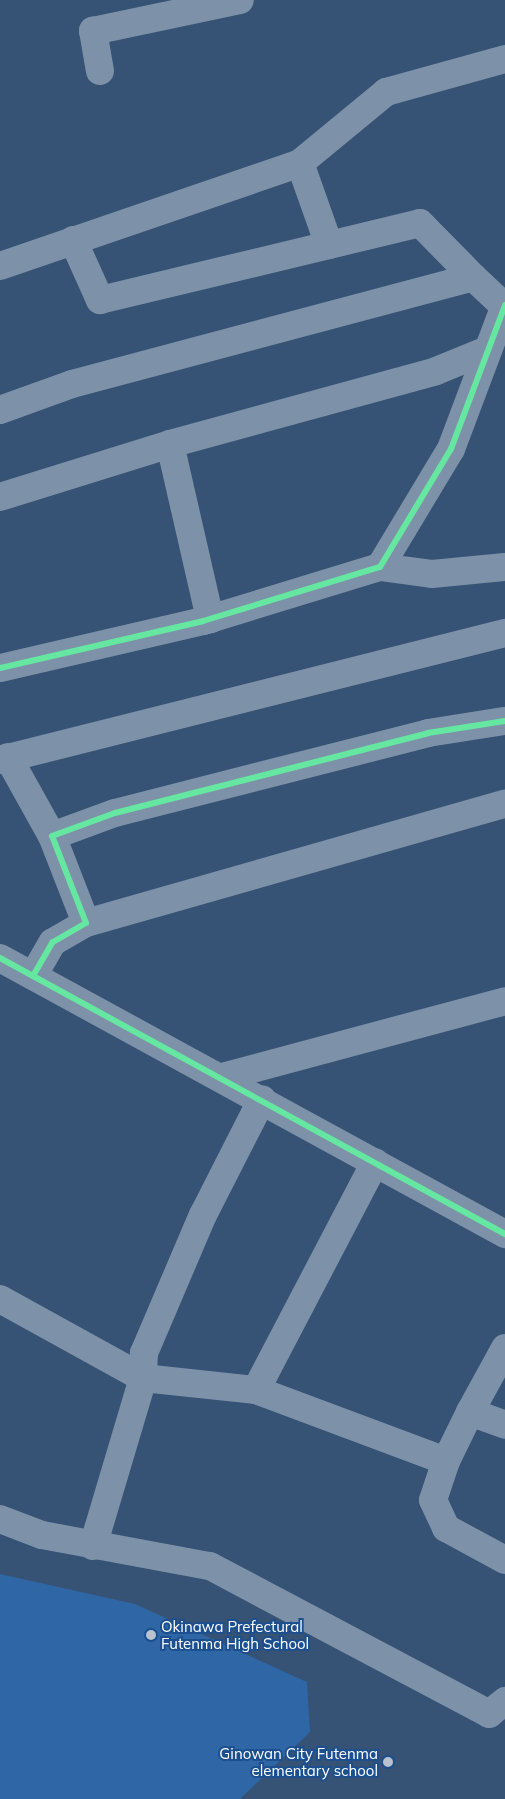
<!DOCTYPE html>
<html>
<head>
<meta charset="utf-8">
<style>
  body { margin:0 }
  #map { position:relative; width:505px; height:1799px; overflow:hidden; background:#365274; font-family:Mulish,sans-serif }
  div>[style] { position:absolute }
  .green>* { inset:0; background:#2f66a5 }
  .minor>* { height:28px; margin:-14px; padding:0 14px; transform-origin:14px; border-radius:14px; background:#7d92a8 }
  .cycleway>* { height:6px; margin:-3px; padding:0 3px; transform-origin:3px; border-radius:3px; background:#66e7a1 }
  .dots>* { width:14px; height:14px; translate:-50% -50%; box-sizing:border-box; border:2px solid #1b4f8f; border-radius:50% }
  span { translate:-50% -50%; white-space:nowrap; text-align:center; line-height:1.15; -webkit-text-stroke:4px #1b4f8f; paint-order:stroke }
  .poi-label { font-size:15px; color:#fff }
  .left { translate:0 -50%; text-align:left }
  .right { translate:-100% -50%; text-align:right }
</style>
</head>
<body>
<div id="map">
  <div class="green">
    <i style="clip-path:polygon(0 1574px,135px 1604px,307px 1682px,310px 1732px,240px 1799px,0 1799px)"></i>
  </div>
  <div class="minor">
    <i style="left:100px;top:71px;width:41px;rotate:-99.9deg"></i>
    <i style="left:93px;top:31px;width:150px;rotate:-11.9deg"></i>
    <i style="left:300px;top:163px;width:87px;rotate:70.5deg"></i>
    <i style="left:73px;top:240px;width:66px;rotate:65.8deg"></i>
    <i style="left:100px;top:300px;width:329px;rotate:-13.5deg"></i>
    <i style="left:420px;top:223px;width:76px;rotate:45.5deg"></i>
    <i style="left:0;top:266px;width:317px;rotate:-18.9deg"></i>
    <i style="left:300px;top:163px;width:112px;rotate:-39.5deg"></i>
    <i style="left:386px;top:92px;width:123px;rotate:-15.5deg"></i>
    <i style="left:0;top:410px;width:77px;rotate:-19.9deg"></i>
    <i style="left:72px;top:384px;width:415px;rotate:-14.9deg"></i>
    <i style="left:473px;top:277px;width:42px;rotate:43.1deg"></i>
    <i style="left:170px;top:444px;width:180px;rotate:77.1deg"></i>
    <i style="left:0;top:497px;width:178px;rotate:-17.3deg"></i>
    <i style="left:170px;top:444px;width:276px;rotate:-15.3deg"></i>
    <i style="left:436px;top:371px;width:53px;rotate:-22.2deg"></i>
    <i style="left:380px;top:567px;width:52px;rotate:7.7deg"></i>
    <i style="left:432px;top:574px;width:73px;rotate:-5.5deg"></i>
    <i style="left:0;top:668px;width:208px;rotate:-13deg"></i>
    <i style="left:203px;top:621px;width:185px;rotate:-17deg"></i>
    <i style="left:380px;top:567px;width:138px;rotate:-59deg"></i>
    <i style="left:451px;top:449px;width:154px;rotate:-69.4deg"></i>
    <i style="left:8px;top:757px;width:90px;rotate:60.9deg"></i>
    <i style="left:0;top:760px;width:521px;rotate:-14.12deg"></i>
    <i style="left:86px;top:923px;width:436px;rotate:-15.9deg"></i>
    <i style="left:0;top:958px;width:576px;rotate:28.66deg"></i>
    <i style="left:33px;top:976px;width:39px;rotate:-60deg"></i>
    <i style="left:53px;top:942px;width:38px;rotate:-30deg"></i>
    <i style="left:86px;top:923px;width:93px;rotate:-111.3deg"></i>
    <i style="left:52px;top:836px;width:67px;rotate:-20.1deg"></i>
    <i style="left:115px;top:813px;width:323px;rotate:-14.3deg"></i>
    <i style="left:428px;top:733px;width:78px;rotate:-8.9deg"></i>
    <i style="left:222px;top:1077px;width:293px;rotate:-15deg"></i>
    <i style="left:0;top:1299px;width:163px;rotate:28.9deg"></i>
    <i style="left:143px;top:1378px;width:114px;rotate:6.1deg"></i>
    <i style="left:256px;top:1390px;width:203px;rotate:20.5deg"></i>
    <i style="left:446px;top:1461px;width:55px;rotate:-63.9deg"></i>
    <i style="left:470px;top:1412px;width:37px;rotate:20deg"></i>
    <i style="left:256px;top:1390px;width:257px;rotate:-62.4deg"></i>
    <i style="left:470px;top:1412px;width:73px;rotate:-61.3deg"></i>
    <i style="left:446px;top:1461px;width:41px;rotate:108.4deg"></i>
    <i style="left:433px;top:1500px;width:31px;rotate:65deg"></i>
    <i style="left:446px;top:1528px;width:67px;rotate:28.5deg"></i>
    <i style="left:0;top:1519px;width:45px;rotate:20.9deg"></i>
    <i style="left:42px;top:1535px;width:171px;rotate:10.5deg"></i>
    <i style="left:210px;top:1566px;width:316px;rotate:27.9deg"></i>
    <i style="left:489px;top:1714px;width:21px;rotate:-39deg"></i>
    <i style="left:93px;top:1546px;width:175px;rotate:-73.4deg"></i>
    <i style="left:143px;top:1378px;width:25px;rotate:-88deg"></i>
    <i style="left:144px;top:1353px;width:150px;rotate:-66.9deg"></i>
    <i style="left:203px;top:1215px;width:130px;rotate:-63deg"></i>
  </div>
  <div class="cycleway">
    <i style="left:0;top:668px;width:208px;rotate:-13deg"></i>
    <i style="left:203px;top:621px;width:185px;rotate:-17deg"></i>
    <i style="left:380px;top:567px;width:138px;rotate:-59deg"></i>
    <i style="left:451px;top:449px;width:154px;rotate:-69.4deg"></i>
    <i style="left:0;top:958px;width:576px;rotate:28.66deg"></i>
    <i style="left:33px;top:976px;width:39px;rotate:-60deg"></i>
    <i style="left:53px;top:942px;width:38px;rotate:-30deg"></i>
    <i style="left:86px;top:923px;width:93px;rotate:-111.3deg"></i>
    <i style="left:52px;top:836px;width:67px;rotate:-20.1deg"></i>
    <i style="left:115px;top:813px;width:323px;rotate:-14.3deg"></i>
    <i style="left:428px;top:733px;width:78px;rotate:-8.9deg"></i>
  </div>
  <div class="dots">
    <i style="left:151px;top:1635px;background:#b9c2ce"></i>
    <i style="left:388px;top:1762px;background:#b9c2ce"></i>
  </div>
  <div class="poi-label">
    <span class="left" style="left:161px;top:1635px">Okinawa Prefectural<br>Futenma High School</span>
    <span class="right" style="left:378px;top:1762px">Ginowan City Futenma<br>elementary school</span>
  </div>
</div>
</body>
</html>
